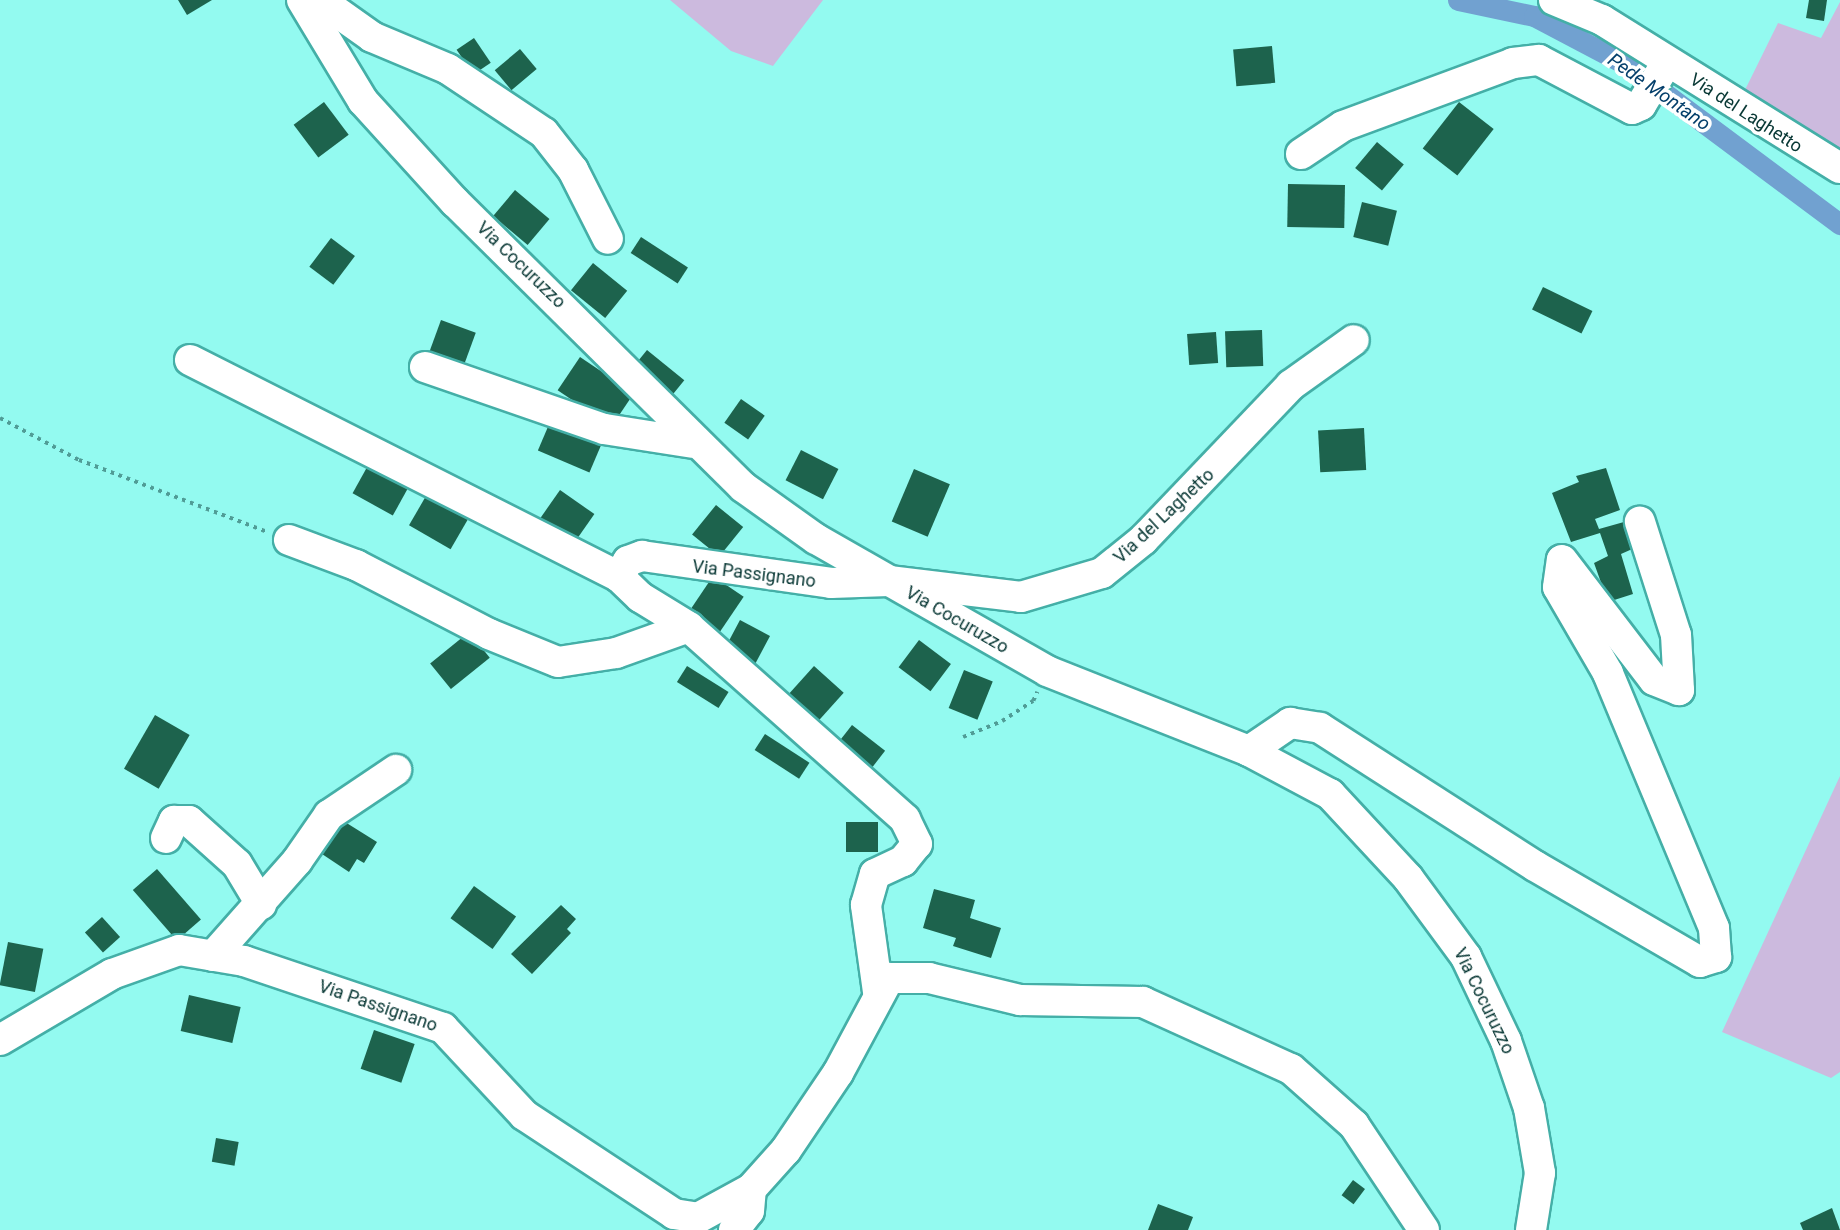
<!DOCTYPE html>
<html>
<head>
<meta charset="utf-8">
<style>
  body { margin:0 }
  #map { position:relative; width:1840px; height:1230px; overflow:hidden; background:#93faf0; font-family:Roboto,sans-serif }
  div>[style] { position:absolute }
  .green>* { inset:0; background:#ccbade }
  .canal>* { height:21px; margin:-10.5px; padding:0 10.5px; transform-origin:10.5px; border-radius:10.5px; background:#71a1d0 }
  .building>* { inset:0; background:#1d634d; transform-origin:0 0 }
  .path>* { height:3.5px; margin-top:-1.75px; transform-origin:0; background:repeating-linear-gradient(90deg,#509c96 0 3.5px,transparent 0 8.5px) }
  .roads { filter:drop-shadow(2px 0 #44afa7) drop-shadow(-2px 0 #44afa7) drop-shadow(0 2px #44afa7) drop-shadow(0 -2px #44afa7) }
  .minor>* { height:30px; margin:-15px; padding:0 15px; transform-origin:15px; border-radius:15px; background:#fff }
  span { translate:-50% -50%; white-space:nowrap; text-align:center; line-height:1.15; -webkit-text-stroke:7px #fff; paint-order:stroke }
  .street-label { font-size:18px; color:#083734 }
  .water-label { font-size:19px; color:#033e6a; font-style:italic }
</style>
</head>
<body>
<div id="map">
  <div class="green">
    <i style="clip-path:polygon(670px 0,823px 0,773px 66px,731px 51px)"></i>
    <i style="clip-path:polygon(1840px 2px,1840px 157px,1743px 94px,1778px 23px,1821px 38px)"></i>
    <i style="clip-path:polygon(1840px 776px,1840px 1072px,1831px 1078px,1722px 1032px)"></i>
  </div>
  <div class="canal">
    <i style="left:1458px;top:0;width:78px;rotate:11.9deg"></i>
    <i style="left:1534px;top:16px;width:103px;rotate:27.8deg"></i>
    <i style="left:1625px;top:64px;width:268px;rotate:36.7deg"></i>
  </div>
  <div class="building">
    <i style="clip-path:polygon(178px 0,212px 0,187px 15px)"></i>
    <i style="clip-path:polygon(1809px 0,1827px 0,1824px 21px,1806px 18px)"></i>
    <i style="left:474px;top:38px;width:30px;height:21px;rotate:56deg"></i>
    <i style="left:1272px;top:46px;width:37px;height:39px;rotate:85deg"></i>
    <i style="left:520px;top:49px;width:26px;height:33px;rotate:50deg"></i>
    <i style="left:324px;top:102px;width:41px;height:38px;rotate:53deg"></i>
    <i style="left:1459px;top:102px;width:44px;height:59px;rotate:38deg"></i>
    <i style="left:1377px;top:142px;width:35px;height:34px;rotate:40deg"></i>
    <i style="left:1288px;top:184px;width:57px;height:43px;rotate:1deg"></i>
    <i style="left:515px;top:190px;width:45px;height:34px;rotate:40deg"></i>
    <i style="left:1362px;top:202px;width:36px;height:36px;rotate:14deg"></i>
    <i style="left:641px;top:237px;width:56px;height:19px;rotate:33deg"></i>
    <i style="left:331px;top:238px;width:30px;height:36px;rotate:37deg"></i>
    <i style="left:593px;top:263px;width:44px;height:35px;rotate:39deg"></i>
    <i style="left:1543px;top:287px;width:55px;height:25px;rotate:26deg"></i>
    <i style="left:441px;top:320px;width:37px;height:40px;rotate:20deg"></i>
    <i style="left:1262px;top:330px;width:36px;height:37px;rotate:88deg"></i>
    <i style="left:1216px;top:332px;width:31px;height:29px;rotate:86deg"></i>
    <i style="left:647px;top:350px;width:48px;height:21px;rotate:39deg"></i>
    <i style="left:580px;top:357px;width:65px;height:40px;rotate:34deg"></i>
    <i style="left:741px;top:399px;width:29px;height:29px;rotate:35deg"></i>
    <i style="left:550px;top:422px;width:56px;height:31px;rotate:23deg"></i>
    <i style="left:1364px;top:428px;width:42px;height:46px;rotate:87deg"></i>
    <i style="left:801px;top:450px;width:42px;height:34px;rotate:27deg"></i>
    <i style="left:371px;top:460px;width:46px;height:38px;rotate:29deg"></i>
    <i style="clip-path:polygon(1606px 468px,1620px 510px,1595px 519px,1599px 529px,1631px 520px,1639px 546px,1621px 554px,1633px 594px,1608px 602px,1594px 563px,1608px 556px,1600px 533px,1571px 542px,1552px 493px,1579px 482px,1576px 476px)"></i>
    <i style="left:914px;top:469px;width:39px;height:57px;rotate:23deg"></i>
    <i style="left:430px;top:489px;width:48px;height:42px;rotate:30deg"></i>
    <i style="left:560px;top:490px;width:42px;height:39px;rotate:35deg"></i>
    <i style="left:716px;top:505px;width:35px;height:38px;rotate:39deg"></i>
    <i style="left:713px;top:576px;width:37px;height:43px;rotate:34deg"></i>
    <i style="left:740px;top:620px;width:34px;height:32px;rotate:28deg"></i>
    <i style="left:469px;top:632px;width:33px;height:50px;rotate:51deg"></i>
    <i style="left:919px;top:640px;width:40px;height:34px;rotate:37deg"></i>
    <i style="left:687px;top:666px;width:49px;height:19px;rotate:32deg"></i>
    <i style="left:814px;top:666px;width:40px;height:45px;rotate:42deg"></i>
    <i style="left:964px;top:670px;width:31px;height:41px;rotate:22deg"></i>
    <i style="left:155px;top:715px;width:40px;height:62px;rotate:30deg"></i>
    <i style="left:852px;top:725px;width:42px;height:28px;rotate:38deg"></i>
    <i style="left:765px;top:734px;width:53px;height:19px;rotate:33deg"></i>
    <i style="clip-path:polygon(337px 817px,377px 842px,364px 863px,357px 859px,349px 872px,316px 850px)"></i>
    <i style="left:846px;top:822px;width:32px;height:30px"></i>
    <i style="left:157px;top:869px;width:67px;height:32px;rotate:49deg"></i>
    <i style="left:474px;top:886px;width:52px;height:40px;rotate:36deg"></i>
    <i style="clip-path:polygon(934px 889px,975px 900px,970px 918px,1001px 928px,991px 958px,953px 946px,956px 938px,923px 928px)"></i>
    <i style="clip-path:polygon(561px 905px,576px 919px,567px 929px,571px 933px,532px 974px,511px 954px)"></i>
    <i style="left:102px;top:917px;width:27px;height:23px;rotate:48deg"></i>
    <i style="left:8px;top:942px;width:36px;height:44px;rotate:11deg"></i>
    <i style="left:189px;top:995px;width:53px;height:37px;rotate:13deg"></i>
    <i style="left:374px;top:1030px;width:43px;height:41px;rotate:19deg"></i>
    <i style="left:216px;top:1138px;width:23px;height:24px;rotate:10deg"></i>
    <i style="left:1353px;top:1180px;width:15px;height:19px;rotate:37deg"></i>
    <i style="clip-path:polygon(1158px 1204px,1193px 1217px,1188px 1230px,1148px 1230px)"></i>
    <i style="clip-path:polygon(1832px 1208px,1840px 1230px,1803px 1230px,1800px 1223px)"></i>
  </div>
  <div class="path">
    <i style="left:0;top:418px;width:89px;rotate:28deg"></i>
    <i style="left:79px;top:460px;width:202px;rotate:20.9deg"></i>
    <i style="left:963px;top:737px;width:42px;rotate:-22.3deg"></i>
    <i style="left:1002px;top:721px;width:37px;rotate:-33deg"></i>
    <i style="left:1033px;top:701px;width:10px;rotate:-66deg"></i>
  </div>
  <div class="roads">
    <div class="minor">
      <i style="left:302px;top:0;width:118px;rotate:58.9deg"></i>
      <i style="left:363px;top:101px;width:137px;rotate:47.7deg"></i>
      <i style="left:455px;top:202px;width:405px;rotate:44.7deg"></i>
      <i style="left:743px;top:487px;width:90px;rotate:35.5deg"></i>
      <i style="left:816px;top:539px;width:266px;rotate:29.7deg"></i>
      <i style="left:1047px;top:671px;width:217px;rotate:21.6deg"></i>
      <i style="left:1249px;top:751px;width:92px;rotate:28deg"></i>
      <i style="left:1330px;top:794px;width:115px;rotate:47.1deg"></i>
      <i style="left:1408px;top:878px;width:98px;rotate:53.7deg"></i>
      <i style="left:1466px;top:957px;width:93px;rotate:64.5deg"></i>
      <i style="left:1506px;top:1041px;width:71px;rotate:71.1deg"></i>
      <i style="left:1529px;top:1108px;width:66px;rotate:80.4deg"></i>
      <i style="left:1540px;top:1173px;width:58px;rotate:99deg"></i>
      <i style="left:320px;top:0;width:64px;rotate:35.4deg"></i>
      <i style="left:372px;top:37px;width:82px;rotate:22.8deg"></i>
      <i style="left:448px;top:69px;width:115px;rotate:33.7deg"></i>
      <i style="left:544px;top:133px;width:47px;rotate:51.9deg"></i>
      <i style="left:573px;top:170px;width:77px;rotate:63.1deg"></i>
      <i style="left:1554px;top:0;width:52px;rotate:22.6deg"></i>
      <i style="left:1602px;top:20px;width:280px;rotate:31.9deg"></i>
      <i style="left:1301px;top:154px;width:50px;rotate:-33.7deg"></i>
      <i style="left:1343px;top:126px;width:181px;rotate:-20.3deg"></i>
      <i style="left:1513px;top:63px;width:26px;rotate:-7deg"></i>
      <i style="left:1539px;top:60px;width:105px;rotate:27.8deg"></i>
      <i style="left:1632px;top:109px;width:10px;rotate:-24deg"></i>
      <i style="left:1641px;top:105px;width:50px;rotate:-58.8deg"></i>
      <i style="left:190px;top:360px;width:481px;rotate:26.8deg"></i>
      <i style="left:425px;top:367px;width:189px;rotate:19.1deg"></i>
      <i style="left:604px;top:429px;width:90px;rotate:8.9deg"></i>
      <i style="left:289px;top:540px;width:72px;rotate:20.5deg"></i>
      <i style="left:356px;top:565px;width:150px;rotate:27.4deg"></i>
      <i style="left:489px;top:634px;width:74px;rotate:22.1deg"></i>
      <i style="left:558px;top:662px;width:59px;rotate:-8.8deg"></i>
      <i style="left:616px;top:653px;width:77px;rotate:-19.6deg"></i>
      <i style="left:1249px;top:751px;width:50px;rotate:-34.3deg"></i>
      <i style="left:1290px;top:723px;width:30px;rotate:9deg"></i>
      <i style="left:1320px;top:728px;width:255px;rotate:32.7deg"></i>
      <i style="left:1535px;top:866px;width:191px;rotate:30.2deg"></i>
      <i style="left:1700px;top:962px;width:17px;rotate:-17deg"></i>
      <i style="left:1716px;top:957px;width:29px;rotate:-94deg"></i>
      <i style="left:1714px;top:928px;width:276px;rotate:-112.6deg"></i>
      <i style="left:1608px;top:673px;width:99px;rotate:-120.2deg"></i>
      <i style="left:1558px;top:587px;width:27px;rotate:-82deg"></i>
      <i style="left:1562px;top:560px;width:151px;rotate:52.5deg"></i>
      <i style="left:1654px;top:680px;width:27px;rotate:22deg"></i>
      <i style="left:1679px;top:690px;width:55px;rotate:-93.1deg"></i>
      <i style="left:1676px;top:635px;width:119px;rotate:-107.7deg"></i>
      <i style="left:166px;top:838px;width:19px;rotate:-65deg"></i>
      <i style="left:174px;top:821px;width:15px"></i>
      <i style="left:189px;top:821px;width:64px;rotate:41.9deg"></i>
      <i style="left:237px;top:864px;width:47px;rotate:59deg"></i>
      <i style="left:213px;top:956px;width:127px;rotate:-48.5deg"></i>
      <i style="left:297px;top:861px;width:56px;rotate:-55.2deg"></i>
      <i style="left:329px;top:815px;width:81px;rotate:-33.9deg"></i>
      <i style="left:878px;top:992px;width:88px;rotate:-97.9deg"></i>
      <i style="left:866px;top:905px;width:32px;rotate:-74deg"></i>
      <i style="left:875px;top:874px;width:31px;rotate:-25deg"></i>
      <i style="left:903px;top:861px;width:22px;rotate:-51deg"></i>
      <i style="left:917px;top:844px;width:28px;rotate:-116deg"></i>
      <i style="left:905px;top:819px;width:289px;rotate:-138.4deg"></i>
      <i style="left:689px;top:627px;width:57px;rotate:-148.5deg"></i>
      <i style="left:640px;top:597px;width:29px;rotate:-136deg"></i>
      <i style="left:619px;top:577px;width:18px;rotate:-61deg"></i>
      <i style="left:628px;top:561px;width:15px;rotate:-20deg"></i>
      <i style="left:642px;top:556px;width:191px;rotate:8.1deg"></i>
      <i style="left:831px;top:583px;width:58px;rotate:-2deg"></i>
      <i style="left:889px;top:581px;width:133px;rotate:6.9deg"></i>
      <i style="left:1021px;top:597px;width:84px;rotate:-16.5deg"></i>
      <i style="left:1102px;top:573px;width:53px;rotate:-38.8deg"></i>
      <i style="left:1143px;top:540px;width:214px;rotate:-46.3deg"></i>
      <i style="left:1291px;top:385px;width:77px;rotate:-35.5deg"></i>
      <i style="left:0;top:1040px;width:130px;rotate:-30.5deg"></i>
      <i style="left:112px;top:974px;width:71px;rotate:-19.7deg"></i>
      <i style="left:179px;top:950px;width:66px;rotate:9.6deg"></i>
      <i style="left:244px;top:961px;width:210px;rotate:18.6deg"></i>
      <i style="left:443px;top:1028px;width:119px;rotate:47deg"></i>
      <i style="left:524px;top:1115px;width:180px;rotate:33.4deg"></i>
      <i style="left:674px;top:1214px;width:24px;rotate:9deg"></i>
      <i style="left:698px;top:1218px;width:60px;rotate:-28.7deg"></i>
      <i style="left:751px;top:1189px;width:52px;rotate:-48.1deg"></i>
      <i style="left:786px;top:1150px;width:93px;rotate:-56deg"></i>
      <i style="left:838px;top:1073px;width:108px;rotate:-61.8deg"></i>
      <i style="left:889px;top:978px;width:40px"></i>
      <i style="left:929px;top:978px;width:94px;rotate:13.6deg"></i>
      <i style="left:1020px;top:1000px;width:123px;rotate:0.9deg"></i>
      <i style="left:1143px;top:1002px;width:162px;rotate:24.4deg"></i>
      <i style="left:1291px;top:1069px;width:84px;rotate:41.6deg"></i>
      <i style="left:1354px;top:1125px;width:126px;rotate:56.3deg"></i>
      <i style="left:734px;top:1230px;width:24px;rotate:-52deg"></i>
      <i style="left:749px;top:1211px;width:22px;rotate:-85deg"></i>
    </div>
  </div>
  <div class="street-label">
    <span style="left:1746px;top:113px;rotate:33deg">Via del Laghetto</span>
    <span style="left:521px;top:265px;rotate:44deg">Via Cocuruzzo</span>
    <span style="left:1164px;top:516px;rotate:-43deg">Via del Laghetto</span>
    <span style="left:754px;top:574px;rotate:7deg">Via Passignano</span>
    <span style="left:957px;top:620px;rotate:30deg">Via Cocuruzzo</span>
    <span style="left:1484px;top:1001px;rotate:64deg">Via Cocuruzzo</span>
    <span style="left:378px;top:1006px;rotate:19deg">Via Passignano</span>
  </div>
  <div class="water-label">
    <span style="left:1659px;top:92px;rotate:35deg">Pede Montano</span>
  </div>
</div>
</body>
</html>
